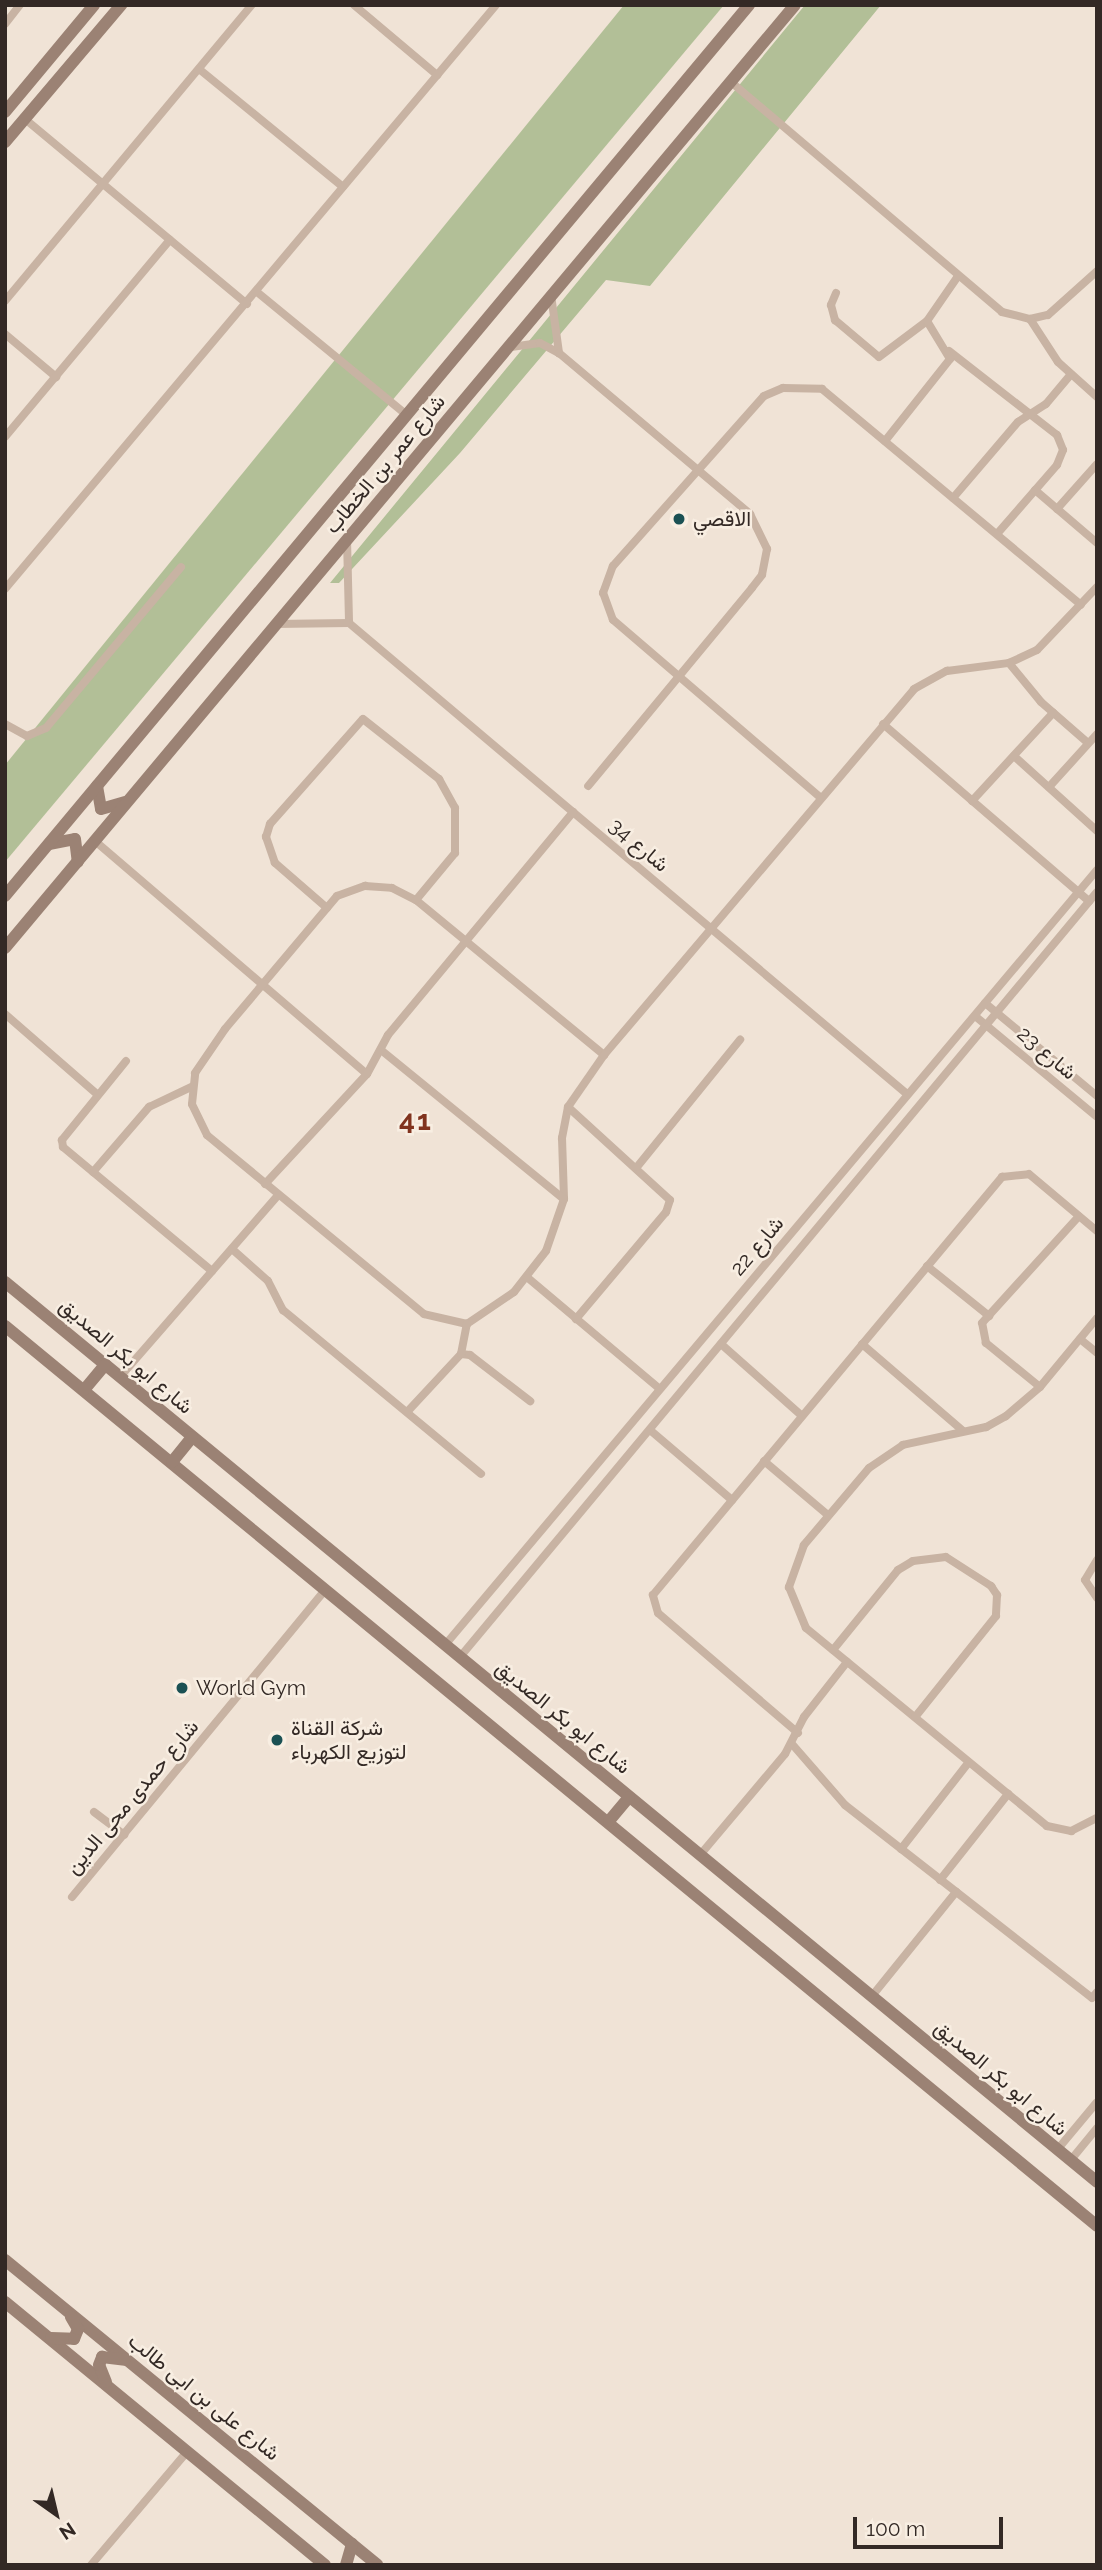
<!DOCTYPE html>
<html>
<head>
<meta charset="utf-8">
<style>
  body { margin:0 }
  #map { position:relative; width:1102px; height:2570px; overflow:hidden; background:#f0e3d6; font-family:Raleway,Vazirmatn,sans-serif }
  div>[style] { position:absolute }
  .green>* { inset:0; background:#b2bf97 }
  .street>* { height:8px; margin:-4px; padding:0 4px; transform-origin:4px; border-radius:4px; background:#c8b3a3 }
  .secondary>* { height:12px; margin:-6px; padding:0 6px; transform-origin:6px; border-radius:6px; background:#9b8274 }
  .dots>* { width:19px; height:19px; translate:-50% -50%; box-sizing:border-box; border:4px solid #f8eee2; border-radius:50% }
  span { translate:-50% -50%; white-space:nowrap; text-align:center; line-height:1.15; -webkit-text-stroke:5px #f8eee2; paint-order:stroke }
  .street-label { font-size:21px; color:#332925 }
  .poi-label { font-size:21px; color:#332925 }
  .left { translate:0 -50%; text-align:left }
  .district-label { font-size:28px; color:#81331e; font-weight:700; letter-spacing:2px }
  .frame { position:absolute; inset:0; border:7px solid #332925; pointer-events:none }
  .north { position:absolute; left:21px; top:2479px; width:70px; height:70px; -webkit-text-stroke:5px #f8eee2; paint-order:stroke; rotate:146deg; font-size:19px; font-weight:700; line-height:28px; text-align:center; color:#332925 }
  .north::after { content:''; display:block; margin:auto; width:24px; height:32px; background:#332925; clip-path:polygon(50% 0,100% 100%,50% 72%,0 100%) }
  .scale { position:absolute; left:853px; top:2517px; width:150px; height:32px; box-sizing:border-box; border:4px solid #332925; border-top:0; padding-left:9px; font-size:21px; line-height:24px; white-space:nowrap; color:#332925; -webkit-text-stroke:5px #f8eee2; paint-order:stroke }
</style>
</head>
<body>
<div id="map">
  <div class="green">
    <i style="clip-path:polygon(624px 5px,724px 5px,5px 862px,5px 765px)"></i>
    <i style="clip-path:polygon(805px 5px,881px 5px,650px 286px,606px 280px,460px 453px,339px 583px,330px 583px)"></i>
  </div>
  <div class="street">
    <i style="left:354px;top:5px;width:109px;rotate:40.1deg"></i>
    <i style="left:5px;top:24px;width:24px;rotate:-52deg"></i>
    <i style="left:199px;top:69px;width:186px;rotate:39.3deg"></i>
    <i style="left:731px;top:82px;width:355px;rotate:40.3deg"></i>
    <i style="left:1002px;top:312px;width:29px;rotate:14deg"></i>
    <i style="left:1030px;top:319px;width:18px;rotate:-13deg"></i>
    <i style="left:1048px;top:315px;width:66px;rotate:-41.9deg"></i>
    <i style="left:25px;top:119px;width:289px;rotate:39.8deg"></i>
    <i style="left:257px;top:292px;width:194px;rotate:39.4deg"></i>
    <i style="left:836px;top:293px;width:13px;rotate:113deg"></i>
    <i style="left:831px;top:305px;width:16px;rotate:75deg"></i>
    <i style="left:835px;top:320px;width:57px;rotate:40.1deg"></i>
    <i style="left:879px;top:357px;width:60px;rotate:-36.9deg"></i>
    <i style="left:551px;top:295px;width:59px;rotate:82.1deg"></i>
    <i style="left:5px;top:301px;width:386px;rotate:-50.2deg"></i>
    <i style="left:1030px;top:319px;width:51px;rotate:56.9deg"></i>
    <i style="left:1058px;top:362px;width:52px;rotate:41.9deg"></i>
    <i style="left:5px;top:334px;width:67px;rotate:40.1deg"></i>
    <i style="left:511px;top:347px;width:29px;rotate:-8deg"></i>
    <i style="left:540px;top:343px;width:21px;rotate:28deg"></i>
    <i style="left:559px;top:353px;width:250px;rotate:40.1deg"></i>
    <i style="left:750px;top:514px;width:39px;rotate:64deg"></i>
    <i style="left:767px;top:549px;width:26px;rotate:101deg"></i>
    <i style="left:762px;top:575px;width:16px;rotate:128deg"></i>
    <i style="left:752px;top:588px;width:257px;rotate:129.6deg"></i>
    <i style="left:949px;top:351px;width:137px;rotate:37.9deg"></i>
    <i style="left:1057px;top:435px;width:16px;rotate:68deg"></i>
    <i style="left:1063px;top:450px;width:16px;rotate:112deg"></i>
    <i style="left:1057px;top:465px;width:91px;rotate:131deg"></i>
    <i style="left:5px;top:437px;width:257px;rotate:-50.1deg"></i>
    <i style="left:885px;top:441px;width:105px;rotate:-51.6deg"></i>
    <i style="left:950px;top:359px;width:44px;rotate:-121.2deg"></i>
    <i style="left:927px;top:321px;width:55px;rotate:-55.4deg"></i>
    <i style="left:1035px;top:490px;width:82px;rotate:40.5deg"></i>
    <i style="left:953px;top:498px;width:100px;rotate:-49.5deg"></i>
    <i style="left:1018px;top:422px;width:33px;rotate:-33deg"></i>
    <i style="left:1046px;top:404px;width:38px;rotate:-50deg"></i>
    <i style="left:1057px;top:509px;width:60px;rotate:-48.4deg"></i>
    <i style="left:347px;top:539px;width:84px;rotate:88.6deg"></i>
    <i style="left:5px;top:589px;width:763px;rotate:-49.94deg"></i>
    <i style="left:349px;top:623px;width:730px;rotate:40.17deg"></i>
    <i style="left:275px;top:624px;width:74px;rotate:-0.8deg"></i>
    <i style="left:1009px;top:663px;width:50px;rotate:50.6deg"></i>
    <i style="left:1041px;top:702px;width:62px;rotate:41.1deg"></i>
    <i style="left:5px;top:724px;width:25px;rotate:29deg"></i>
    <i style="left:27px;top:736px;width:21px;rotate:-23deg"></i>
    <i style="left:46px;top:728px;width:210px;rotate:-50deg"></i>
    <i style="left:883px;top:724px;width:272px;rotate:40.7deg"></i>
    <i style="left:1014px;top:756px;width:112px;rotate:42.1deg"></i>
    <i style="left:1049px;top:787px;width:72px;rotate:-47.8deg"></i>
    <i style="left:821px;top:798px;width:274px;rotate:-139.4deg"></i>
    <i style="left:613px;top:620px;width:29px;rotate:-110deg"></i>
    <i style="left:603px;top:593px;width:29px;rotate:-70deg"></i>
    <i style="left:613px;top:566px;width:227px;rotate:-48.4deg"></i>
    <i style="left:764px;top:396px;width:21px;rotate:-23deg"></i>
    <i style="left:783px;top:388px;width:39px;rotate:1deg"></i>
    <i style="left:822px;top:389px;width:337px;rotate:39.8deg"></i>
    <i style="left:972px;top:801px;width:120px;rotate:-47.4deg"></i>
    <i style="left:95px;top:841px;width:358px;rotate:40.6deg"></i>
    <i style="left:365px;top:886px;width:27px;rotate:4deg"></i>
    <i style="left:392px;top:888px;width:27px;rotate:27deg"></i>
    <i style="left:416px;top:900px;width:244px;rotate:39.5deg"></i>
    <i style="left:604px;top:1055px;width:63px;rotate:124.7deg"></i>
    <i style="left:568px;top:1107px;width:32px;rotate:101deg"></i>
    <i style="left:562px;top:1138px;width:61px;rotate:88.1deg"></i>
    <i style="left:564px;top:1199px;width:55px;rotate:109.1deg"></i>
    <i style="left:546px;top:1251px;width:52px;rotate:128deg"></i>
    <i style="left:514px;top:1292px;width:57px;rotate:145.8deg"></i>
    <i style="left:467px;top:1324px;width:44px;rotate:-166.9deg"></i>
    <i style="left:424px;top:1314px;width:281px;rotate:-140.5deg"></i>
    <i style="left:207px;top:1135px;width:34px;rotate:-116deg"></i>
    <i style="left:192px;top:1104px;width:31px;rotate:-84deg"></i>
    <i style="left:195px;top:1073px;width:53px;rotate:-55.7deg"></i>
    <i style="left:225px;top:1029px;width:174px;rotate:-49.9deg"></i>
    <i style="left:337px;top:896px;width:30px;rotate:-20deg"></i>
    <i style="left:327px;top:908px;width:69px;rotate:-139.1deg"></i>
    <i style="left:275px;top:863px;width:28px;rotate:-109deg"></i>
    <i style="left:266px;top:837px;width:14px;rotate:-73deg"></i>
    <i style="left:270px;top:824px;width:140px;rotate:-48.5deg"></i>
    <i style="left:363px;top:719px;width:97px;rotate:38.3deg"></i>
    <i style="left:439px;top:779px;width:33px;rotate:61deg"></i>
    <i style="left:455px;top:808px;width:45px;rotate:90deg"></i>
    <i style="left:455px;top:853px;width:61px;rotate:129.7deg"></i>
    <i style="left:985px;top:1003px;width:146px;rotate:39.7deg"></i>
    <i style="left:5px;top:1014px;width:123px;rotate:41.1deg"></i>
    <i style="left:975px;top:1016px;width:158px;rotate:39.6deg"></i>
    <i style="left:381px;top:1050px;width:236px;rotate:39.2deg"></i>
    <i style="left:604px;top:1055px;width:480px;rotate:-49.7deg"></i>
    <i style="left:914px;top:689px;width:38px;rotate:-29deg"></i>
    <i style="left:947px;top:671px;width:63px;rotate:-7.4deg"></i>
    <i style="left:1009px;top:663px;width:31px;rotate:-25deg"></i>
    <i style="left:1037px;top:650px;width:87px;rotate:-46.4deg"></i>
    <i style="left:126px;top:1061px;width:102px;rotate:129deg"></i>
    <i style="left:62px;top:1140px;width:7px;rotate:82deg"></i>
    <i style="left:63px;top:1147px;width:194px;rotate:39.8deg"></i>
    <i style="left:568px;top:1107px;width:138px;rotate:42.4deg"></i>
    <i style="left:670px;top:1200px;width:13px;rotate:108deg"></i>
    <i style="left:666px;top:1212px;width:140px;rotate:130.1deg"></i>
    <i style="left:637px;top:1167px;width:164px;rotate:-51deg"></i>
    <i style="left:93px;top:1172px;width:86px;rotate:-49.3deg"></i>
    <i style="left:149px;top:1107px;width:47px;rotate:-25.5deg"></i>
    <i style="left:265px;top:1184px;width:150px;rotate:-47.2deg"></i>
    <i style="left:367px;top:1074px;width:44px;rotate:-61.7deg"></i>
    <i style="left:388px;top:1035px;width:290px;rotate:-50.3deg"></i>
    <i style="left:232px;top:1249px;width:48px;rotate:41.6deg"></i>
    <i style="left:268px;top:1281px;width:33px;rotate:63deg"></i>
    <i style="left:283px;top:1310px;width:257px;rotate:39.6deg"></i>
    <i style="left:927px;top:1266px;width:80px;rotate:38.9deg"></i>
    <i style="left:528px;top:1278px;width:172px;rotate:40.1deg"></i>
    <i style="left:1097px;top:1318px;width:89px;rotate:129.6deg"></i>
    <i style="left:1040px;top:1387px;width:45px;rotate:139.5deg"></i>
    <i style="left:1006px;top:1416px;width:23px;rotate:151deg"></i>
    <i style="left:986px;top:1427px;width:85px;rotate:167.8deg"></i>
    <i style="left:903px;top:1445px;width:41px;rotate:145.9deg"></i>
    <i style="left:869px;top:1468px;width:101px;rotate:130.2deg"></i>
    <i style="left:804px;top:1545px;width:45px;rotate:109.7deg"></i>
    <i style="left:789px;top:1587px;width:44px;rotate:67.5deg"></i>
    <i style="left:806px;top:1628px;width:312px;rotate:39.4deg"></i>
    <i style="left:1047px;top:1826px;width:25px;rotate:12deg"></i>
    <i style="left:1071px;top:1831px;width:29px;rotate:-27deg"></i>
    <i style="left:1080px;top:1339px;width:22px;rotate:39deg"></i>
    <i style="left:721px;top:1344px;width:108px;rotate:41.6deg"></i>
    <i style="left:862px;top:1344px;width:133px;rotate:40.7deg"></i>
    <i style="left:461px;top:1354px;width:9px;rotate:6deg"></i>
    <i style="left:470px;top:1355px;width:76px;rotate:37.5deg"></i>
    <i style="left:120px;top:1377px;width:241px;rotate:-49deg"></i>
    <i style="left:1040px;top:1387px;width:70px;rotate:-140.8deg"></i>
    <i style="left:986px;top:1343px;width:20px;rotate:-101deg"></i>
    <i style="left:982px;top:1323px;width:144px;rotate:-47.8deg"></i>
    <i style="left:408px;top:1411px;width:78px;rotate:-47.1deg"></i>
    <i style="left:461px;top:1354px;width:31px;rotate:-79deg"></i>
    <i style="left:650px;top:1430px;width:108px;rotate:40.5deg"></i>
    <i style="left:764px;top:1461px;width:84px;rotate:40.2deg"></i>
    <i style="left:1097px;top:1560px;width:23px;rotate:121deg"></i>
    <i style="left:1085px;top:1580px;width:22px;rotate:56deg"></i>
    <i style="left:445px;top:1645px;width:1013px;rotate:-49.93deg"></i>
    <i style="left:833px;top:1650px;width:103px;rotate:-50.9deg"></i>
    <i style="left:898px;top:1570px;width:17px;rotate:-31deg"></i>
    <i style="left:913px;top:1561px;width:33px;rotate:-7deg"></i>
    <i style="left:946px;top:1557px;width:54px;rotate:32.8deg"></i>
    <i style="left:991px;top:1586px;width:11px;rotate:56deg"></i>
    <i style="left:997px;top:1595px;width:21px;rotate:93deg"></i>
    <i style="left:996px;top:1616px;width:129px;rotate:128.7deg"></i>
    <i style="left:460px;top:1657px;width:995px;rotate:-50.22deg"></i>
    <i style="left:798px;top:1733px;width:184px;rotate:-139.4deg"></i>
    <i style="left:658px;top:1613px;width:19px;rotate:-106deg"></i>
    <i style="left:653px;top:1595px;width:545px;rotate:-50.14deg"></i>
    <i style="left:1002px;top:1177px;width:27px;rotate:-6deg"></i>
    <i style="left:1029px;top:1174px;width:89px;rotate:40deg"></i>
    <i style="left:792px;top:1744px;width:81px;rotate:49deg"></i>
    <i style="left:845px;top:1805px;width:313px;rotate:38deg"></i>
    <i style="left:1092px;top:1998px;width:8px;rotate:-50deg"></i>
    <i style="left:94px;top:1812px;width:38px;rotate:37deg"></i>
    <i style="left:901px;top:1849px;width:110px;rotate:-52deg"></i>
    <i style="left:700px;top:1855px;width:132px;rotate:-49.9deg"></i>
    <i style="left:785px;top:1754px;width:42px;rotate:-62.8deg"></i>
    <i style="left:804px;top:1717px;width:70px;rotate:-52deg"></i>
    <i style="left:940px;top:1880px;width:110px;rotate:-51.7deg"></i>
    <i style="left:72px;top:1897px;width:399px;rotate:-50.5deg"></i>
    <i style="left:872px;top:1996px;width:134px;rotate:-51.1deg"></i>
    <i style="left:1057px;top:2150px;width:62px;rotate:-50.2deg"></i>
    <i style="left:1070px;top:2161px;width:43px;rotate:-50.7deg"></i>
    <i style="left:91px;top:2565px;width:148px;rotate:-49.7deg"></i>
  </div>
  <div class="secondary">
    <i style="left:5px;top:112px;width:139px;rotate:-50.2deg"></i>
    <i style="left:5px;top:142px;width:180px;rotate:-49.7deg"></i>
    <i style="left:97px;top:786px;width:23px;rotate:80deg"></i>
    <i style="left:101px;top:809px;width:25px;rotate:-16deg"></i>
    <i style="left:49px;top:844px;width:26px;rotate:-11deg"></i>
    <i style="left:75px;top:839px;width:23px;rotate:83deg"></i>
    <i style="left:5px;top:896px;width:1161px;rotate:-50.14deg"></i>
    <i style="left:5px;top:948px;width:1230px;rotate:-50.05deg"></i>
    <i style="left:5px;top:1282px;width:1415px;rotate:39.49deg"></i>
    <i style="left:5px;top:1326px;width:1415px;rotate:39.49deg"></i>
    <i style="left:84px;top:1390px;width:33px;rotate:-50deg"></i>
    <i style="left:172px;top:1462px;width:32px;rotate:-51deg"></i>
    <i style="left:609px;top:1821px;width:31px;rotate:-50deg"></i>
    <i style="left:5px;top:2260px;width:481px;rotate:39.3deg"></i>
    <i style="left:5px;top:2302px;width:414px;rotate:39.4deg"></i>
    <i style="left:51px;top:2338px;width:23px;rotate:2deg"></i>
    <i style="left:74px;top:2339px;width:11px;rotate:-68deg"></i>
    <i style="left:78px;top:2329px;width:14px;rotate:-120deg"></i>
    <i style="left:106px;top:2382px;width:18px;rotate:-112deg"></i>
    <i style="left:99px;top:2365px;width:9px;rotate:-69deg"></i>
    <i style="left:102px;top:2357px;width:23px;rotate:7deg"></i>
    <i style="left:346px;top:2565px;width:22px;rotate:-74deg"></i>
  </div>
  <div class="dots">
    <i style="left:679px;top:519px;background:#1b5154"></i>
    <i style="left:182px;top:1688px;background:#1b5154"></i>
    <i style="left:277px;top:1740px;background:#1b5154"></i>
  </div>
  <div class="street-label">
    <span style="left:385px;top:464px;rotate:-50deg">شارع عمر بن الخطاب</span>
    <span style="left:639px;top:845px;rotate:40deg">شارع 34</span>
    <span style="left:1047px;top:1053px;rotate:40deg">شارع 23</span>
    <span style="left:757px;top:1246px;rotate:-50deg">شارع 22</span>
    <span style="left:126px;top:1356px;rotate:40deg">شارع ابو بكر الصديق</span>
    <span style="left:563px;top:1717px;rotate:39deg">شارع ابو بكر الصديق</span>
    <span style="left:132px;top:1797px;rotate:-50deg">شارع حمدى محى الدين</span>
    <span style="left:1001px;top:2078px;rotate:40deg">شارع ابو بكر الصديق</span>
    <span style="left:204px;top:2397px;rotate:39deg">شارع على بن ابى طالب</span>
  </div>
  <div class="poi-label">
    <span class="left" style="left:693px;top:519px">الاقصي</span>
    <span class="left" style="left:196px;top:1688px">World Gym</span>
    <span class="left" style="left:291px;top:1740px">شركة القناة<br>لتوزيع الكهرباء</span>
  </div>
  <div class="district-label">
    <span style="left:416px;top:1121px">41</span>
  </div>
  <div class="frame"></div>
  <div class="north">N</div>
  <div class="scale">100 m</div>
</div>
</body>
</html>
